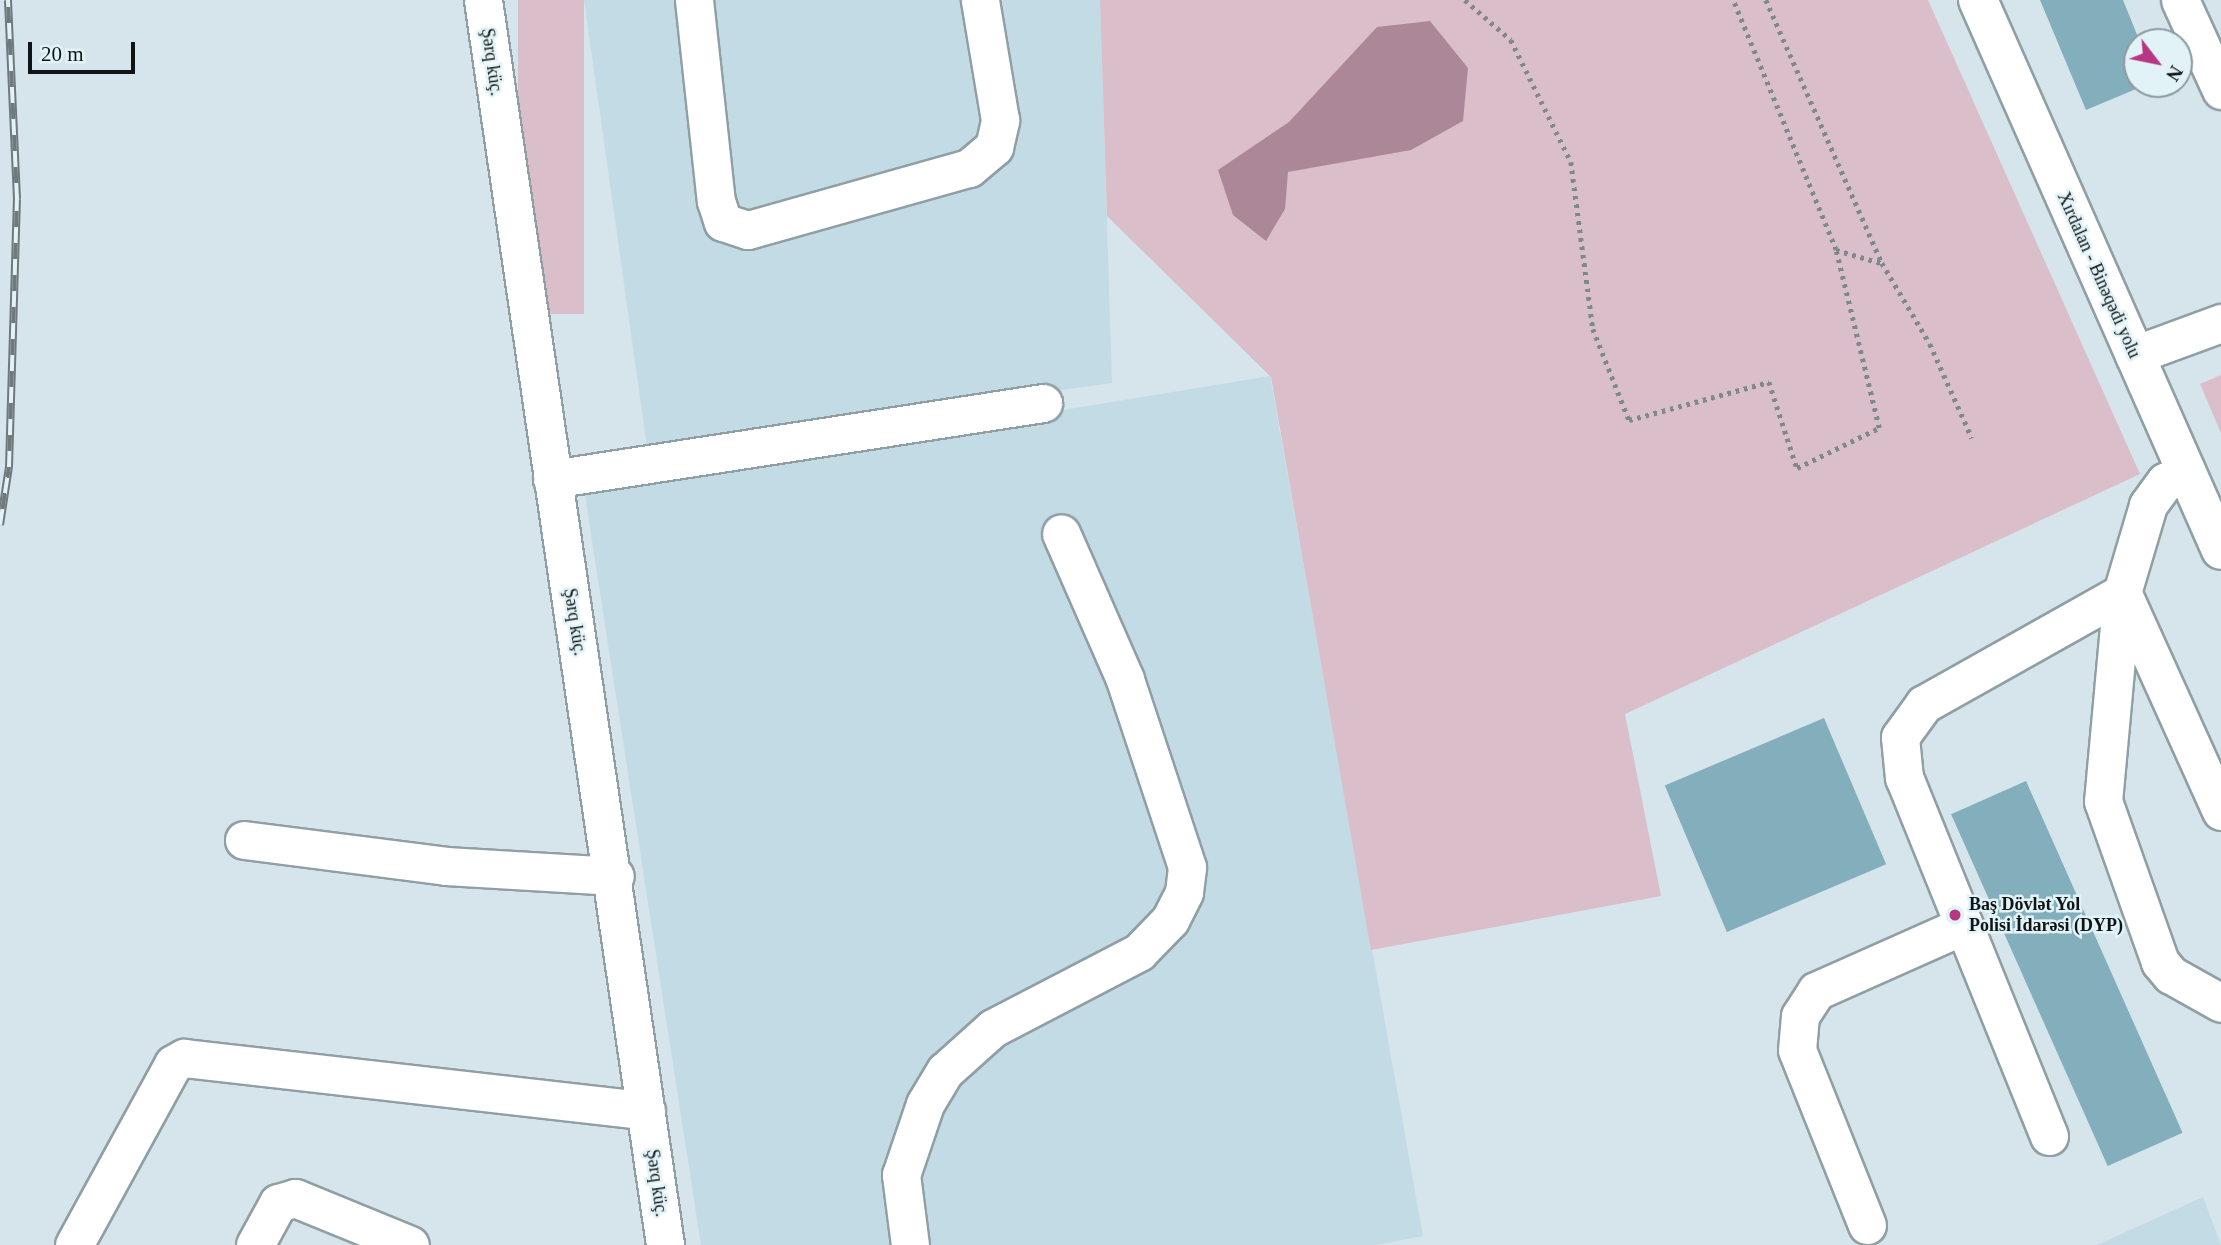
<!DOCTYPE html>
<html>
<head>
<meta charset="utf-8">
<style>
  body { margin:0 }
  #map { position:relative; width:2221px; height:1245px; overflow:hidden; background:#d5e5eb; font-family:"Times New Roman",serif }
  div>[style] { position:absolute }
  .built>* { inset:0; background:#c3dbe4 }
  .green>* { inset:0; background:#dabeca; transform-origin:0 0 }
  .water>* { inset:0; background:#ac8798 }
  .building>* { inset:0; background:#83aebb; transform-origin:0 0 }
  .path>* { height:4.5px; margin-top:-2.25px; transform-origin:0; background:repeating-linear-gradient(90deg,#7e898e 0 3.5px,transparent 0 8.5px) }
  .roads { filter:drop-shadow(2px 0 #909fa4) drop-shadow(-2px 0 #909fa4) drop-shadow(0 2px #909fa4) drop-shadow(0 -2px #909fa4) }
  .minor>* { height:37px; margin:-18.5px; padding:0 18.5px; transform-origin:18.5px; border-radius:18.5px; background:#fff }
  .major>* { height:38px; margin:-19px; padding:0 19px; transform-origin:19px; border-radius:19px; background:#fff }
  .rail>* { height:8px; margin-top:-4px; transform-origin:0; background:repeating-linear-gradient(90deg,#e2f3f8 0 16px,#707a7e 0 32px); box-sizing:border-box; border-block:2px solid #707a7e }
  .dots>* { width:19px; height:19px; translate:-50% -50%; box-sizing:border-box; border:4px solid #e2f3f8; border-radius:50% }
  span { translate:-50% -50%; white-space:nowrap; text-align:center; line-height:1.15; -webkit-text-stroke:5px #e2f3f8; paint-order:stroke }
  .street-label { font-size:18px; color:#0f1416 }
  .poi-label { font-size:18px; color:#0f1416; font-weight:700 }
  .left { translate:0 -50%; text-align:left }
  .north { position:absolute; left:2123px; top:28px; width:70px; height:70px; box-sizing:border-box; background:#e2f3f8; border:2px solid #8e9a9e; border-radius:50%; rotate:122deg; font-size:19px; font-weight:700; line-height:28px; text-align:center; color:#0f1416 }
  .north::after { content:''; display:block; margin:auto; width:24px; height:32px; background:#b83782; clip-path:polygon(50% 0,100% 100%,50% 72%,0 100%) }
  .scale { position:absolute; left:28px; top:42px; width:107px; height:32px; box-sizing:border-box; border:4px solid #0f1416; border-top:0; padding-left:9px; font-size:21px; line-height:24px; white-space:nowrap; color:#0f1416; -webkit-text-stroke:5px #e2f3f8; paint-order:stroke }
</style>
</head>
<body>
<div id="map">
  <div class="built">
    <i style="clip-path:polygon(584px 0,1100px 0,1112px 383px,647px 447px)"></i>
    <i style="clip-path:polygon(1270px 376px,1423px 1236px,1376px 1245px,701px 1245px,584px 489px)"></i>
    <i style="clip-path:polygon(2203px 1197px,2221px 1245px,2097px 1245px)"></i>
  </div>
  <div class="green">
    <i style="left:518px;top:0;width:66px;height:314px"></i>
    <i style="clip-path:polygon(1100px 0,1928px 0,2140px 474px,1625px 714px,1661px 896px,1371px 950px,1271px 377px,1107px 216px)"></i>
    <i style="clip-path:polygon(2221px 375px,2221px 433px,2200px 384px)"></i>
  </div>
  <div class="water">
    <i style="clip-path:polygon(1430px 21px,1468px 68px,1463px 121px,1411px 150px,1288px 172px,1285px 209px,1266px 241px,1233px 215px,1218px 170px,1289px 122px,1377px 27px)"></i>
  </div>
  <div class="building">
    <i style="clip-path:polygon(2040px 0,2123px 0,2140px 42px,2137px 84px,2148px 84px,2086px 110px)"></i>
    <i style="left:1824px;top:718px;width:159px;height:173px;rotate:67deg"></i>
    <i style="left:2026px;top:781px;width:385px;height:82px;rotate:66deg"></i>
  </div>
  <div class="path">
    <i style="left:1465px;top:0;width:61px;rotate:41deg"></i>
    <i style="left:1511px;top:40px;width:136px;rotate:63.8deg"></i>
    <i style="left:1571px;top:162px;width:168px;rotate:82.5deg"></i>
    <i style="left:1593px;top:329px;width:98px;rotate:68.4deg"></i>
    <i style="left:1629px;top:420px;width:145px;rotate:-15.2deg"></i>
    <i style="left:1769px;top:382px;width:90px;rotate:72deg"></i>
    <i style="left:1797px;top:468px;width:91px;rotate:-26deg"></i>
    <i style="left:1879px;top:428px;width:183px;rotate:-103.6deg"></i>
    <i style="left:1836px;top:250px;width:270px;rotate:-112.4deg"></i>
    <i style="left:1766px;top:0;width:287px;rotate:66.2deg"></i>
    <i style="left:1882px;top:263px;width:94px;rotate:59.3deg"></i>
    <i style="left:1930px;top:344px;width:103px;rotate:65.9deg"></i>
    <i style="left:1836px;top:250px;width:47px;rotate:16.1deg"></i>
  </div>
  <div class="roads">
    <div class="minor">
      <i style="left:483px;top:0;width:1258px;rotate:81.68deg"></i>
      <i style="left:694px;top:0;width:202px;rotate:83.8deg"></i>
      <i style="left:716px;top:201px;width:22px;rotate:72deg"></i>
      <i style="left:723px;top:222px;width:26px;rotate:18deg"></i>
      <i style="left:748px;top:230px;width:230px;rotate:-15.7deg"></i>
      <i style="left:969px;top:168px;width:33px;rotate:-40deg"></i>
      <i style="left:994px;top:147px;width:28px;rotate:-77deg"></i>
      <i style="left:1000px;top:120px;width:122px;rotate:-99.5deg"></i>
      <i style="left:2180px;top:0;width:99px;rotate:65.5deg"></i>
      <i style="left:2134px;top:355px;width:93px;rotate:-20.2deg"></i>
      <i style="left:552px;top:479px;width:497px;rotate:-8.8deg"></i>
      <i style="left:2122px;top:593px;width:209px;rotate:95.2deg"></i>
      <i style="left:2103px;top:801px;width:171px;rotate:70.5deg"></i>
      <i style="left:2160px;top:962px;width:17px;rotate:50deg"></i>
      <i style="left:2171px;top:975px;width:57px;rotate:29.2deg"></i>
      <i style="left:2123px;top:594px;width:238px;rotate:65.7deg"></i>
      <i style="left:244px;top:840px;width:204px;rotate:7.3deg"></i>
      <i style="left:446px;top:866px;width:169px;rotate:3.4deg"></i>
      <i style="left:2049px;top:1136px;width:386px;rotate:-112deg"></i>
      <i style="left:1904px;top:778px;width:41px;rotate:-95.6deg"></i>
      <i style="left:1900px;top:737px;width:41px;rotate:-54deg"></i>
      <i style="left:1924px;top:704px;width:227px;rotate:-29.3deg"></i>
      <i style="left:2122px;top:593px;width:92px;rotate:-73.5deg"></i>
      <i style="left:2148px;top:505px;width:29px;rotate:-54deg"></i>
      <i style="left:2165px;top:482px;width:24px;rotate:-28deg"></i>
      <i style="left:1867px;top:1225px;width:188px;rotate:-111.8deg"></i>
      <i style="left:1797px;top:1050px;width:34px;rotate:-85deg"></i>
      <i style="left:1800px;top:1016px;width:30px;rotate:-57deg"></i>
      <i style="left:1816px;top:991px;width:162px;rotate:-24deg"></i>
      <i style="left:74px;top:1245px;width:206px;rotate:-61.3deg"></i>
      <i style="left:173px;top:1064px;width:13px;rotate:-29deg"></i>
      <i style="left:184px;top:1058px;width:465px;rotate:6.5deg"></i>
      <i style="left:255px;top:1245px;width:48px;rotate:-61.3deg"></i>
      <i style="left:278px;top:1203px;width:18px;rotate:-16deg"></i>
      <i style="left:295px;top:1198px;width:124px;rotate:22.2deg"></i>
      <i style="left:910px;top:1245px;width:71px;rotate:-97.3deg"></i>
      <i style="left:901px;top:1175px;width:75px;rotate:-71.3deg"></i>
      <i style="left:925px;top:1104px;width:39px;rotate:-59deg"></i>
      <i style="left:945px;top:1071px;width:64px;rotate:-41.9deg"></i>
      <i style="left:993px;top:1028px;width:165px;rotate:-27.5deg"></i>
      <i style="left:1139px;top:952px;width:45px;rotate:-45.9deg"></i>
      <i style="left:1170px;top:920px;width:31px;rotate:-63deg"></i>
      <i style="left:1184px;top:892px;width:25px;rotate:-83deg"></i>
      <i style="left:1187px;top:867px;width:198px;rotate:-108.3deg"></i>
      <i style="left:1125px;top:679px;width:159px;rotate:-113.7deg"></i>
    </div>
    <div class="major">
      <i style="left:1978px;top:0;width:601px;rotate:66.16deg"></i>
    </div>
  </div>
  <div class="rail">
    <i style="left:0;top:525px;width:59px;rotate:-81.2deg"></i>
    <i style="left:9px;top:467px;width:268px;rotate:-88.3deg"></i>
    <i style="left:17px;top:199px;width:199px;rotate:-92.6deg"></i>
  </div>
  <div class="dots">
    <i style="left:1955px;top:915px;background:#b83782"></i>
  </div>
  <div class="street-label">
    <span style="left:492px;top:62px;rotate:82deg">Şərq küç.</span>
    <span style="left:2099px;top:275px;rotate:66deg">Xırdalan - Binəqədi yolu</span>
    <span style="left:575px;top:622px;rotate:81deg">Şərq küç.</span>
    <span style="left:657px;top:1183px;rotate:82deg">Şərq küç.</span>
  </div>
  <div class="poi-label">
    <span class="left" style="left:1969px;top:915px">Baş Dövlət Yol<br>Polisi İdarəsi (DYP)</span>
  </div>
  <div class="north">N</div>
  <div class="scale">20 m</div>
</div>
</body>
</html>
